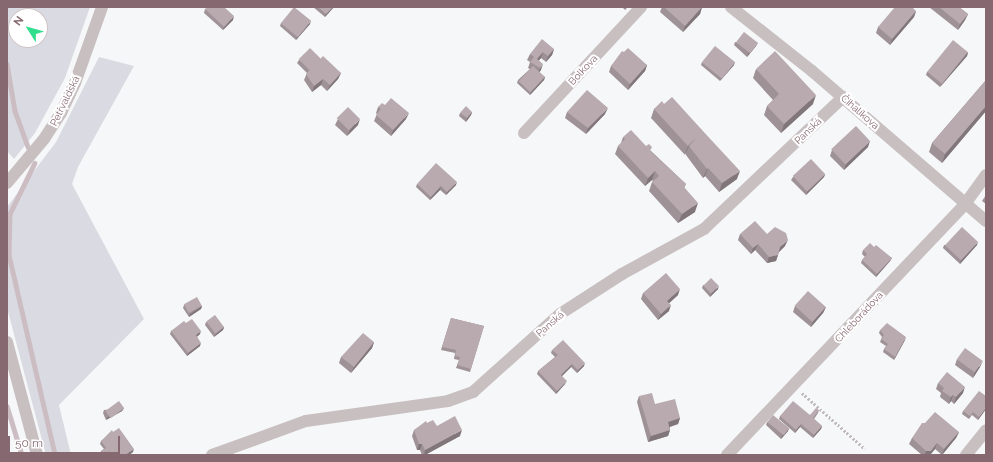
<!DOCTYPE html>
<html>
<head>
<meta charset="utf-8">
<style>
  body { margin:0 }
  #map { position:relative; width:993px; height:462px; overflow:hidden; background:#f6f7f8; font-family:Raleway,sans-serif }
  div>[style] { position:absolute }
  .green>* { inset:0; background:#dadbe2 }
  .stream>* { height:4.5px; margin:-2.25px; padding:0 2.25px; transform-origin:2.25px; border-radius:2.25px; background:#ccbdc3 }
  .path>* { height:2.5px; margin-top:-1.25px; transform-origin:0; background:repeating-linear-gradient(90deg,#c0babb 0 2px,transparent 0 4px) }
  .street>* { height:12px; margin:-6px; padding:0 6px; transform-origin:6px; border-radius:6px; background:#c8bfc1 }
  .wall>* { inset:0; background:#9e9296 }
  .shaded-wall>* { inset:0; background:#81777a }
  .building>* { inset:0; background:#b8aaaf; transform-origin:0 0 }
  span { translate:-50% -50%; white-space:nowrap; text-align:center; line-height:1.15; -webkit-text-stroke:4px #fff; paint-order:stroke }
  .street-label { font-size:10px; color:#866870 }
  .frame { position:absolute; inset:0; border:8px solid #866870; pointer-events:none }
  .north { position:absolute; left:8px; top:8px; width:40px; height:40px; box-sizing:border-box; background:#fff; border:1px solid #cfc3c6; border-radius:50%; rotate:307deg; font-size:11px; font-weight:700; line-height:16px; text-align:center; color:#866870 }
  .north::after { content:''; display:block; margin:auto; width:14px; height:18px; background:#30de8d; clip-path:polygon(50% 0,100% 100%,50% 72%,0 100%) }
  .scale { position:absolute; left:8px; top:436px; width:112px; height:18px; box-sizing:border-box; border:2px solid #866870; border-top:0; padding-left:5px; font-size:12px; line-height:14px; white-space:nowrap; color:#866870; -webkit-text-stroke:3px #fff; paint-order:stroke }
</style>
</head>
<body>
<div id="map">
  <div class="green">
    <i style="clip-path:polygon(evenodd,7px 7px,90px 7px,65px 78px,35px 133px,14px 159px,7px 151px,7px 7px,16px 16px,40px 16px,40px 40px,16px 40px,16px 16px)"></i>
    <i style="clip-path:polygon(99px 57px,134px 66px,78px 167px,72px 184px,144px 319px,59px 405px,71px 455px,46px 455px,7px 308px,7px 207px,56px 142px)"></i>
  </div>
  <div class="stream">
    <i style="left:7px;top:64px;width:48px;rotate:80.3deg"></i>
    <i style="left:15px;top:111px;width:38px;rotate:70deg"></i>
    <i style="left:35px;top:163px;width:57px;rotate:116.1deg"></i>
    <i style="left:10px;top:214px;width:41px;rotate:91.4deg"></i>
    <i style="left:9px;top:255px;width:205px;rotate:77deg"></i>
    <i style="left:7px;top:406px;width:51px;rotate:73deg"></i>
  </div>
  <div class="path">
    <i style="left:802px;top:393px;width:84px;rotate:41.6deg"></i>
  </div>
  <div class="street">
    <i style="left:731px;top:7px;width:103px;rotate:38.3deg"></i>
    <i style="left:812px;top:71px;width:230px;rotate:40.8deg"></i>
    <i style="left:524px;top:133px;width:172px;rotate:-47.1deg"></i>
    <i style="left:7px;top:183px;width:57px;rotate:-49.9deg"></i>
    <i style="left:44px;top:139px;width:31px;rotate:-57deg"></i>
    <i style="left:61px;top:113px;width:33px;rotate:-65deg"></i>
    <i style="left:75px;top:83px;width:81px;rotate:-70.4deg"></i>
    <i style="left:7px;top:342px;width:117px;rotate:75.1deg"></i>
    <i style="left:212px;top:455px;width:100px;rotate:-19.9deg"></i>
    <i style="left:306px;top:421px;width:143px;rotate:-8deg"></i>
    <i style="left:448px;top:401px;width:27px;rotate:-20deg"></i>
    <i style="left:473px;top:392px;width:117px;rotate:-41.9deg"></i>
    <i style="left:560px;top:314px;width:74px;rotate:-32.8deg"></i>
    <i style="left:622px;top:274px;width:94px;rotate:-28.8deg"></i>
    <i style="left:704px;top:229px;width:192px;rotate:-43.5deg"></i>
    <i style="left:727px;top:455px;width:346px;rotate:-46.5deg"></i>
    <i style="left:965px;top:204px;width:36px;rotate:-54deg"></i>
    <i style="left:966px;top:455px;width:32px;rotate:-51deg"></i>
  </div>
  <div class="wall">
    <i style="clip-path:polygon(313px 7px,334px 7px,325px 17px)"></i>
    <i style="clip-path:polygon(622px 7px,628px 7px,625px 10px)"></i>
    <i style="clip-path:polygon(662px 7px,702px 7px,700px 14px,683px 32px,660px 12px)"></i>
    <i style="clip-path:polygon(929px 7px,959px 7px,968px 14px,965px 20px,958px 30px)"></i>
    <i style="clip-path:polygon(205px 9px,233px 20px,223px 30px,204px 13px)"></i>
    <i style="clip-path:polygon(916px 11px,914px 17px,890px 45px,876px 33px,878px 27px)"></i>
    <i style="clip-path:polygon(281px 23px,310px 24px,296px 40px,280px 26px)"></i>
    <i style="clip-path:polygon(735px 42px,756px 46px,747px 57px,734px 45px)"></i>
    <i style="clip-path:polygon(554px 49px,552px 55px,546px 62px,541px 58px,539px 60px,541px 70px,539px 72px,545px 77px,544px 80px,530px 95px,517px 83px,518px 80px,530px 69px,528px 68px,530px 62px,527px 60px,530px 54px)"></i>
    <i style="clip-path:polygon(624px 52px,647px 65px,645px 71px,628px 90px,609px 72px,611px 66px)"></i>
    <i style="clip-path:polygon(968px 52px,967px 56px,940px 87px,926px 75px,927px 72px)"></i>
    <i style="clip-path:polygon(321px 59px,341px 73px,338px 79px,327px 91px,321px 85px,312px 92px,304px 80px,307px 73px,297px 63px,299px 60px)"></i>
    <i style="clip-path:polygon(702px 62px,734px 65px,720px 81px,701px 65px)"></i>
    <i style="clip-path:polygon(756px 69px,813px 104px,781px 133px,764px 115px,767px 106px,773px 100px,753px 78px)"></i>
    <i style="clip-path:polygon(986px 80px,986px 111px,942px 163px,929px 152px,932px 143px)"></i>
    <i style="clip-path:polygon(664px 104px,702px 130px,701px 132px,737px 179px,719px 192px,705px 176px,703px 178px,686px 155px,686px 153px,685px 155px,651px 118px,654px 109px)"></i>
    <i style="clip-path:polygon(385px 105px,406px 119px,391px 136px,374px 121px,377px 114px,376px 113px,378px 107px)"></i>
    <i style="clip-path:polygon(472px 112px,471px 115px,466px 122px,459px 116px,460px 113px)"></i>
    <i style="clip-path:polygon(567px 112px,605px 114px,586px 134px,565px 118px)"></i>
    <i style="clip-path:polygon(338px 119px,358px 125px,347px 136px,335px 125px)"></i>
    <i style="clip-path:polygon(623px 137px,651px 151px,686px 184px,684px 188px,695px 212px,678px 223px,649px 191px,652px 182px,653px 181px,652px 180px,645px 186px,615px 154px,618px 146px,621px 143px)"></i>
    <i style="clip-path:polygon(868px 147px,844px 170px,830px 156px,832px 150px)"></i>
    <i style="clip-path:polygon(825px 174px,824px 177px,806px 195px,791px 180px,793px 177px)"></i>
    <i style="clip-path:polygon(417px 184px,456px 185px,446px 195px,440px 190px,430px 200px,416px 187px)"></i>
    <i style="clip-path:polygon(986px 195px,986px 204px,982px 201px)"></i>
    <i style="clip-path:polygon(740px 234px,767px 234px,785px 246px,779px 252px,776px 261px,767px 263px,755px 250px,751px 254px,738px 240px)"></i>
    <i style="clip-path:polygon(944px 245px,977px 245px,960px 264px,943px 248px)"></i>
    <i style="clip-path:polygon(874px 247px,892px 258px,890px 261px,876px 277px,861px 263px,862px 260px,865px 257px,862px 254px,863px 250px)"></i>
    <i style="clip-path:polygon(703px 285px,718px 289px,710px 297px,702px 288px)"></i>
    <i style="clip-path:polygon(643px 293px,678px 295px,669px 303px,669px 311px,658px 320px,641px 299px)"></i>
    <i style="clip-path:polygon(184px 305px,202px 306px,201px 309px,189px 317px,183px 308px)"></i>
    <i style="clip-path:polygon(795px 306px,826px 307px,823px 313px,811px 327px,793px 312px)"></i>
    <i style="clip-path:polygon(451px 318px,484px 326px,470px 372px,456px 368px,459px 360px,454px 359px,455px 353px,441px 350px)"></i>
    <i style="clip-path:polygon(206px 322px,224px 327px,223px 330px,214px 337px,205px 325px)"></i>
    <i style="clip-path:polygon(186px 323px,200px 334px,197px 337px,200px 346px,187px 356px,170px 334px,171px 331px)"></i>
    <i style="clip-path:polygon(880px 330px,905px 340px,894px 360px,883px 352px,884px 349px,886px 346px,880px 342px,882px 337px,879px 333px)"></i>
    <i style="clip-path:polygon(374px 342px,372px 348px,351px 373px,339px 363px,341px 357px)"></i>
    <i style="clip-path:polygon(552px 350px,584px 366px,577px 373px,571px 367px,562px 376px,565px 384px,556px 394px,537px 374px,538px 371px,555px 357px,551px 353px)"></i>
    <i style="clip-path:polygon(957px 359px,980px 367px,973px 378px,955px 365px)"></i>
    <i style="clip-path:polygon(938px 383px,963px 393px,954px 404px,951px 401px,949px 404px,940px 397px,941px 393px,936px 389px)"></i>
    <i style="clip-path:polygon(639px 396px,655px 404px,680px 418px,678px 424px,670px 427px,670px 430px,668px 436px,648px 442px,637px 402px)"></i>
    <i style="clip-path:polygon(124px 408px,122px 411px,106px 420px,103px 413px,104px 410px)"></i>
    <i style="clip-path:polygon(986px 409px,978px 420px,972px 415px,969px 419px,962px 414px,963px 411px)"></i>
    <i style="clip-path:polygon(819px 410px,818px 413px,814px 419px,822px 426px,821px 429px,813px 438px,800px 427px,795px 433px,779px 419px,780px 416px,810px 415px)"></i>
    <i style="clip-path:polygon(767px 422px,789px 428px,788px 431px,781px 439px,766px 425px)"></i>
    <i style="clip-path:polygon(427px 423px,437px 426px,460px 436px,425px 455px,422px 455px,420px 450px,417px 450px,412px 436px,414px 430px)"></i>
    <i style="clip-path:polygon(113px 432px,133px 452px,129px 455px,100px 455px,100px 454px,101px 451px,104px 449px,100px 444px,101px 441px)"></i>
    <i style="clip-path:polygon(959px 432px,956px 438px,942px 455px,935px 449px,930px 455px,922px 455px,909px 444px,912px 438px)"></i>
  </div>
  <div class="shaded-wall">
    <i style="clip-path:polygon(333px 7px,334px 7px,325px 17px,326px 14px)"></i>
    <i style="clip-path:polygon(702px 7px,700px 14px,683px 32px,685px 26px)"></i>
    <i style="clip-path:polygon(916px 11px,914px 17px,890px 45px,892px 39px)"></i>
    <i style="clip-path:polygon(968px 14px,965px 20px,958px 30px,960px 24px)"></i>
    <i style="clip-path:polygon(234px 16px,233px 20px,223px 30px,224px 27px)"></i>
    <i style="clip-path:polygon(311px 21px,310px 24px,296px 40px,297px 37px)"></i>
    <i style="clip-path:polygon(758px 43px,756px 46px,747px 57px,748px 54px)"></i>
    <i style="clip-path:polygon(554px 49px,552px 55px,546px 62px,548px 56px)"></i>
    <i style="clip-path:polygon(543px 52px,541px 58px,535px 65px,537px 59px)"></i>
    <i style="clip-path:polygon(968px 52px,967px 56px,940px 87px,942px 84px)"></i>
    <i style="clip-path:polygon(735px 62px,734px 65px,720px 81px,722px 78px)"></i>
    <i style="clip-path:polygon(543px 64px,541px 70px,538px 74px,540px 68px)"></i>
    <i style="clip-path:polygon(647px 65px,645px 71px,628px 90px,630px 84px)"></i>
    <i style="clip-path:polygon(341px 73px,338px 79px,327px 91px,330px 85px)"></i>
    <i style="clip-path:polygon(545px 77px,544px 80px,530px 95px,531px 92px)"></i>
    <i style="clip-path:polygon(323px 79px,321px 85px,312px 92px,314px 86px)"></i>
    <i style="clip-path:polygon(816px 95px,813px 104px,781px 133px,784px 124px)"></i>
    <i style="clip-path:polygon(986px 106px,986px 111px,942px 163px,945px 154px)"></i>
    <i style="clip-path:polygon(608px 108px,605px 114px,586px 134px,588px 128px)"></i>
    <i style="clip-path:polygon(472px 112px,471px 115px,466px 122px,467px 118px)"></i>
    <i style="clip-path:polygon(409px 113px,406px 119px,391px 136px,393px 130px)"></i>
    <i style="clip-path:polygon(360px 119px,358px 125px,347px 136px,350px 130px)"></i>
    <i style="clip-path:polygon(702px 130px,698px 138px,689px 146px,686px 153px,685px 155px,688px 146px)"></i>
    <i style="clip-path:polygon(870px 141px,868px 147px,844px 170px,846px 164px)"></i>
    <i style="clip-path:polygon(708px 168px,705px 176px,703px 178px,707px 169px)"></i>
    <i style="clip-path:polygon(655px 171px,652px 180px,645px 186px,648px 178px)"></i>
    <i style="clip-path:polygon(740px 171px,737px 179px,719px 192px,722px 183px)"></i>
    <i style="clip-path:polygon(825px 174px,824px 177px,806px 195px,807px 192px)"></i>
    <i style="clip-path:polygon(457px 182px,456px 185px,446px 195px,447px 192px)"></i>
    <i style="clip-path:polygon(441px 186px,440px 190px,430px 200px,431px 197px)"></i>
    <i style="clip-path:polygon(698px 203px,695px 212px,678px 223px,682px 214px)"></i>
    <i style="clip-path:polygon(788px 240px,785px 246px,778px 253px,780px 247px)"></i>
    <i style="clip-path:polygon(978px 242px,977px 245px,960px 264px,961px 260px)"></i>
    <i style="clip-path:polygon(758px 244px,755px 250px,751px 254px,753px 248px)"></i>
    <i style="clip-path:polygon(778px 255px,776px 261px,767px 263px,769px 257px)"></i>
    <i style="clip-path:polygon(892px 258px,890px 261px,876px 277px,877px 274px)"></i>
    <i style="clip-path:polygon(719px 286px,718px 289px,710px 297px,711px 294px)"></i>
    <i style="clip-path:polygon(680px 289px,678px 295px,665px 307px,667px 301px)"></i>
    <i style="clip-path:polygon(671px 305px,669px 311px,658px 320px,661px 314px)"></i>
    <i style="clip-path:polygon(202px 306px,201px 309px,189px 317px,190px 314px)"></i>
    <i style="clip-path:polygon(826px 307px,823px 313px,811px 327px,813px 321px)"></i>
    <i style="clip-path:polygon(224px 327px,223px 330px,214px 337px,216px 334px)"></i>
    <i style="clip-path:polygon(201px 331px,200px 334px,195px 338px,196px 335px)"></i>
    <i style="clip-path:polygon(906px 337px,905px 340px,894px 360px,895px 357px)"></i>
    <i style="clip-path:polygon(374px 342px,372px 348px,351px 373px,354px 367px)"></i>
    <i style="clip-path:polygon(201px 343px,200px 346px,187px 356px,188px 353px)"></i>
    <i style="clip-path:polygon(983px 361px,980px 367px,973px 378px,975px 372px)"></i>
    <i style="clip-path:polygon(585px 363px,584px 366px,577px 373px,578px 370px)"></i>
    <i style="clip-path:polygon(572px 364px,571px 367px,560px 378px,561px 375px)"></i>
    <i style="clip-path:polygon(567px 381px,565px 384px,556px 394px,557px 391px)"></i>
    <i style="clip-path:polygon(965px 387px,963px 393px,954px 404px,956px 397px)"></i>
    <i style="clip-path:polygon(953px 395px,951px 401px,949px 404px,951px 397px)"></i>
    <i style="clip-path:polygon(124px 408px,122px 411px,106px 420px,108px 417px)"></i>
    <i style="clip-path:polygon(986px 408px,986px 409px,978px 420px,979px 417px)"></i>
    <i style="clip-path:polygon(680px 418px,678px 424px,666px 428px,668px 422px)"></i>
    <i style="clip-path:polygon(801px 424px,800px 427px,795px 433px,796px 430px)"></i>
    <i style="clip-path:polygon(822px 426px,821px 429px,813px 438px,814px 435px)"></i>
    <i style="clip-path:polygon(789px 428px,788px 431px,781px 439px,782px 436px)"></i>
    <i style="clip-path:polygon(462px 430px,460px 436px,425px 455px,424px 455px,425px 450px)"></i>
    <i style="clip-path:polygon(670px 430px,668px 436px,648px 442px,651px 436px)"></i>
    <i style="clip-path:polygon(959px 432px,956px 438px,942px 455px,944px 449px)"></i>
    <i style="clip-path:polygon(937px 443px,935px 449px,930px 455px,925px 455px,926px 451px)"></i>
    <i style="clip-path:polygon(419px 444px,422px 444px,420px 450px,417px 450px)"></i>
    <i style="clip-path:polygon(134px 449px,133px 452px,129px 455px,125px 455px)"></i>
  </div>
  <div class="building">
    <i style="clip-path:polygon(207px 7px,224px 7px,234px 16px,224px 27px,205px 9px)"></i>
    <i style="left:294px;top:7px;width:22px;height:21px;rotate:39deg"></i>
    <i style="clip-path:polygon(318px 7px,333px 7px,326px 14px)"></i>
    <i style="clip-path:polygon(664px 7px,702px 7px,685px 26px)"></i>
    <i style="clip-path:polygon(895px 7px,912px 7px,916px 11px,892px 39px,878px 27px)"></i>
    <i style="clip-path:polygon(939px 7px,959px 7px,968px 14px,960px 24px)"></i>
    <i style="left:744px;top:32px;width:18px;height:13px;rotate:38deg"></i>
    <i style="clip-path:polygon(542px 39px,554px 49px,548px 56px,543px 52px,537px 59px,543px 64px,540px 68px,530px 62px,534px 57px,530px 54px)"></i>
    <i style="left:953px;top:40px;width:19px;height:41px;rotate:39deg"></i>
    <i style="left:715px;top:46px;width:26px;height:21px;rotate:39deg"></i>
    <i style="left:310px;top:48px;width:16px;height:16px;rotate:45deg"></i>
    <i style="clip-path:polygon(628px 48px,647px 65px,630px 84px,611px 66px,622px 51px,624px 52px)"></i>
    <i style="clip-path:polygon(775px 51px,816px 95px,784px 124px,767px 106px,779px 94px,756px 69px)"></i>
    <i style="clip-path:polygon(323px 56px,341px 73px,330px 85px,323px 79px,314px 86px,306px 74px)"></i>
    <i style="left:533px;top:66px;width:16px;height:21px;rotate:43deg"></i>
    <i style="clip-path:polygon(986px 80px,986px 106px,945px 154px,932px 143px)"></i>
    <i style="clip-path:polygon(587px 90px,608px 108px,588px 128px,567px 112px)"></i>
    <i style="clip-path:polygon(672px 97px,702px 130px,695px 137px,702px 130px,740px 171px,722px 183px,708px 168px,707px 169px,689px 146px,696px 138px,688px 146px,654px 109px,662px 101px,664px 104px)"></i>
    <i style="clip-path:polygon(391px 98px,409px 113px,393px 130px,376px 115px,381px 109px,378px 107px,382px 103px,385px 105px)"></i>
    <i style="clip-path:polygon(466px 106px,472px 112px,467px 118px,460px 113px)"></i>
    <i style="left:348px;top:107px;width:17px;height:16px;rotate:45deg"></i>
    <i style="left:856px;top:126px;width:21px;height:34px;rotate:47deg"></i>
    <i style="clip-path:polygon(631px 130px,646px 146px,649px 144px,652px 147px,650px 151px,686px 184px,684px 187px,698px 203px,682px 214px,652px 182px,659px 176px,655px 171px,648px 178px,618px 146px,625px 139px,623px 137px)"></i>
    <i style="left:811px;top:159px;width:21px;height:25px;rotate:47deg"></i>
    <i style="clip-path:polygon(436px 163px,457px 182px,447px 192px,441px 186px,431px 197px,417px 184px)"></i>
    <i style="clip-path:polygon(986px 195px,986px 200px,984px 198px)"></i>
    <i style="clip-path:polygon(755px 221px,767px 234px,775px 227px,786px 233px,788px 240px,780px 247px,778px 255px,769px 257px,758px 244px,753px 248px,740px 234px)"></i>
    <i style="left:962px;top:227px;width:22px;height:25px;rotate:43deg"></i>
    <i style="clip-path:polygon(870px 243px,874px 247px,876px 245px,892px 258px,877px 274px,862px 260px,867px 254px,863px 250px)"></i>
    <i style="clip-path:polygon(666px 273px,680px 289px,667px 301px,671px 305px,661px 314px,643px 293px)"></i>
    <i style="left:711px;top:278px;width:11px;height:11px;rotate:45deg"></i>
    <i style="left:808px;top:291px;width:24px;height:20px;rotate:42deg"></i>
    <i style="left:197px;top:297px;width:10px;height:15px;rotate:61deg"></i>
    <i style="left:215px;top:315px;width:15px;height:11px;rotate:53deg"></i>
    <i style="clip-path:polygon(451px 318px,484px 326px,471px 369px,457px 365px,460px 357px,455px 356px,456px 350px,442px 347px)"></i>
    <i style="clip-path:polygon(192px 319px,201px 331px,196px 335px,201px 343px,188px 353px,171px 331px,184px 321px,186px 323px)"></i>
    <i style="clip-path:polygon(887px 323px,906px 337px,895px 357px,884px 349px,888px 344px,881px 339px,884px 335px,880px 330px)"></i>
    <i style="clip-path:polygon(363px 333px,374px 342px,354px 367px,341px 357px)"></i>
    <i style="clip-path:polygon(563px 340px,585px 363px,578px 370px,572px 364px,561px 375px,567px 381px,557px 391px,538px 371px,558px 355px,552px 350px)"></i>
    <i style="left:965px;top:348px;width:22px;height:14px;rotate:36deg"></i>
    <i style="clip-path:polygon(947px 372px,965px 387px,956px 397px,953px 395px,951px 397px,942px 391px,944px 388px,938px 383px)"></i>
    <i style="clip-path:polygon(979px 391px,986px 396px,986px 408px,979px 417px,973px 412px,970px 416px,963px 411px)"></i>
    <i style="clip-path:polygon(652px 393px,655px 404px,675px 399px,680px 418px,668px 422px,670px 430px,651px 436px,639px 396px)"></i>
    <i style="left:119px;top:401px;width:9px;height:17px;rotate:54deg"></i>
    <i style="clip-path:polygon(793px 401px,810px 415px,816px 408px,819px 410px,813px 418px,822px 426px,814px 435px,801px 424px,796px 430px,780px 416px)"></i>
    <i style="clip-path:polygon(935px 412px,959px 432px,944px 449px,937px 443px,931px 451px,926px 451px,912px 438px,922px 423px,925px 423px)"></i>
    <i style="left:773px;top:415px;width:21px;height:9px;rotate:39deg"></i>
    <i style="clip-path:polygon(455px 416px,462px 430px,425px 450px,422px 444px,419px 444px,414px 430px,426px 421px,427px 423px,433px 420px,437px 426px)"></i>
    <i style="clip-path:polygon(119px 428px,134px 449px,125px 455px,104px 455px,101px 451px,106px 448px,101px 441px,112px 430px,113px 432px)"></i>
  </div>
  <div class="street-label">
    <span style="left:583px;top:70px;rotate:-47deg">Bolkova</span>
    <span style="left:65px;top:101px;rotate:-64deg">Petřvaldská</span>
    <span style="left:860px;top:112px;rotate:41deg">Čihalíkova</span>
    <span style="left:808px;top:131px;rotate:-44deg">Panská</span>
    <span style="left:859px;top:317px;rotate:-47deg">Chleborádova</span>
    <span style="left:550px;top:324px;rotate:-41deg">Panská</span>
  </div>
  <div class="frame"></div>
  <div class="north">N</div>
  <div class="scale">50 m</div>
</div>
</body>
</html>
